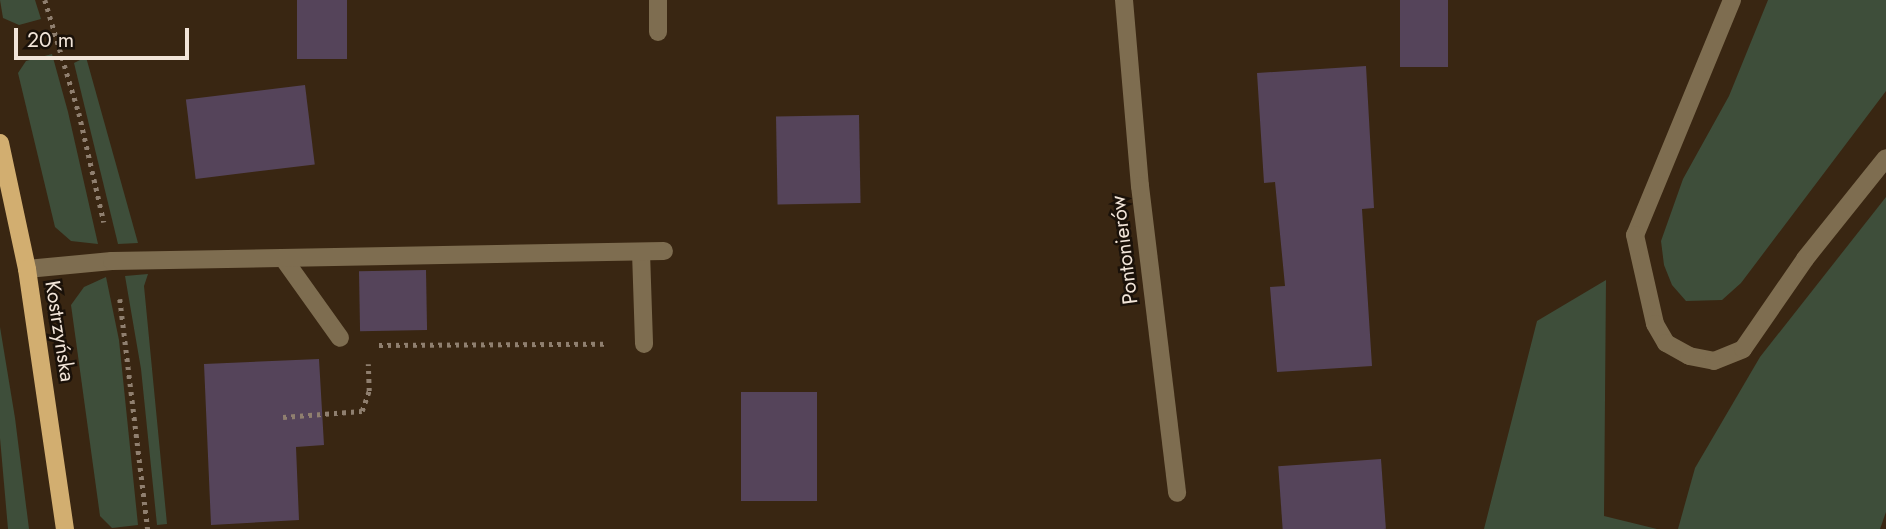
<!DOCTYPE html>
<html>
<head>
<meta charset="utf-8">
<style>
  body { margin:0 }
  #map { position:relative; width:1886px; height:529px; overflow:hidden; background:#392612; font-family:Jost,sans-serif }
  div>[style] { position:absolute }
  .green>* { inset:0; background:#3e4e3a }
  .building>* { inset:0; background:#55445a; transform-origin:0 0 }
  .path>* { height:4.5px; margin-top:-2.25px; transform-origin:0; background:repeating-linear-gradient(90deg,#8f7f6f 0 3.5px,transparent 0 8.5px) }
  .minor>* { height:18px; margin:-9px; padding:0 9px; transform-origin:9px; border-radius:9px; background:#7e6d50 }
  .major>* { height:18px; margin:-9px; padding:0 9px; transform-origin:9px; border-radius:9px; background:#d2ae70 }
  span { translate:-50% -50%; white-space:nowrap; text-align:center; line-height:1.15; -webkit-text-stroke:5px #1a1109; paint-order:stroke }
  .street-label { font-size:21px; color:#f2e5d9 }
  .scale { position:absolute; left:14px; top:28px; width:175px; height:32px; box-sizing:border-box; border:4px solid #f2e5d9; border-top:0; padding-left:9px; font-size:21px; line-height:24px; white-space:nowrap; color:#f2e5d9; -webkit-text-stroke:5px #1a1109; paint-order:stroke }
</style>
</head>
<body>
<div id="map">
  <div class="green">
    <i style="clip-path:polygon(0 0,35px 0,41px 19px,19px 25px,3px 18px)"></i>
    <i style="clip-path:polygon(1768px 0,1886px 0,1886px 91px,1741px 283px,1722px 300px,1686px 301px,1672px 285px,1664px 265px,1661px 241px,1683px 179px,1729px 96px)"></i>
    <i style="clip-path:polygon(52px 54px,68px 112px,98px 244px,71px 241px,55px 227px,18px 73px,26px 61px)"></i>
    <i style="clip-path:polygon(86px 57px,138px 243px,118px 244px,74px 63px)"></i>
    <i style="clip-path:polygon(1886px 197px,1886px 512px,1880px 529px,1678px 529px,1695px 468px,1760px 357px)"></i>
    <i style="clip-path:polygon(148px 274px,144px 286px,167px 524px,157px 525px,141px 369px,125px 276px)"></i>
    <i style="clip-path:polygon(106px 277px,119px 340px,138px 525px,112px 528px,100px 516px,71px 305px,84px 287px)"></i>
    <i style="clip-path:polygon(1606px 280px,1604px 516px,1657px 529px,1484px 529px,1537px 321px)"></i>
    <i style="clip-path:polygon(0 327px,15px 418px,29px 529px,8px 529px,0 438px)"></i>
  </div>
  <div class="building">
    <i style="left:297px;top:0;width:50px;height:59px"></i>
    <i style="left:1400px;top:0;width:48px;height:67px"></i>
    <i style="clip-path:polygon(1366px 66px,1374px 208px,1362px 209px,1372px 366px,1277px 372px,1270px 287px,1285px 286px,1275px 182px,1264px 183px,1257px 73px)"></i>
    <i style="left:305px;top:85px;width:80px;height:120px;rotate:83deg"></i>
    <i style="left:859px;top:115px;width:88px;height:83px;rotate:89deg"></i>
    <i style="left:426px;top:270px;width:60px;height:67px;rotate:89deg"></i>
    <i style="clip-path:polygon(319px 359px,324px 445px,296px 447px,299px 520px,211px 525px,204px 364px)"></i>
    <i style="left:741px;top:392px;width:76px;height:109px"></i>
    <i style="left:1381px;top:459px;width:70px;height:103px;rotate:86deg"></i>
  </div>
  <div class="path">
    <i style="left:45px;top:0;width:118px;rotate:73.3deg"></i>
    <i style="left:79px;top:113px;width:112px;rotate:77.1deg"></i>
    <i style="left:120px;top:299px;width:232px;rotate:83.1deg"></i>
    <i style="left:379px;top:345px;width:226px;rotate:-0.3deg"></i>
    <i style="left:283px;top:417px;width:79px;rotate:-4.3deg"></i>
    <i style="left:362px;top:411px;width:21px;rotate:-71deg"></i>
    <i style="left:369px;top:391px;width:27px;rotate:-92deg"></i>
  </div>
  <div class="minor">
    <i style="left:658px;top:0;width:32px;rotate:90deg"></i>
    <i style="left:1124px;top:0;width:187px;rotate:85.1deg"></i>
    <i style="left:1140px;top:186px;width:309px;rotate:83.1deg"></i>
    <i style="left:1732px;top:0;width:254px;rotate:112.4deg"></i>
    <i style="left:1635px;top:235px;width:91px;rotate:77.3deg"></i>
    <i style="left:1655px;top:324px;width:22px;rotate:60deg"></i>
    <i style="left:1666px;top:343px;width:26px;rotate:29deg"></i>
    <i style="left:1689px;top:356px;width:25px;rotate:11deg"></i>
    <i style="left:1714px;top:361px;width:31px;rotate:-22deg"></i>
    <i style="left:1743px;top:349px;width:109px;rotate:-55.4deg"></i>
    <i style="left:1805px;top:259px;width:129px;rotate:-51.3deg"></i>
    <i style="left:641px;top:252px;width:92px;rotate:88.1deg"></i>
    <i style="left:283px;top:258px;width:98px;rotate:54.5deg"></i>
    <i style="left:27px;top:269px;width:85px;rotate:-5.4deg"></i>
    <i style="left:112px;top:261px;width:552px;rotate:-1.04deg"></i>
  </div>
  <div class="major">
    <i style="left:0;top:143px;width:129px;rotate:77.9deg"></i>
    <i style="left:27px;top:269px;width:263px;rotate:81.7deg"></i>
  </div>
  <div class="street-label">
    <span style="left:1124px;top:250px;rotate:-97deg">Pontonierów</span>
    <span style="left:60px;top:331px;rotate:81deg">Kostrzyńska</span>
  </div>
  <div class="scale">20 m</div>
</div>
</body>
</html>
